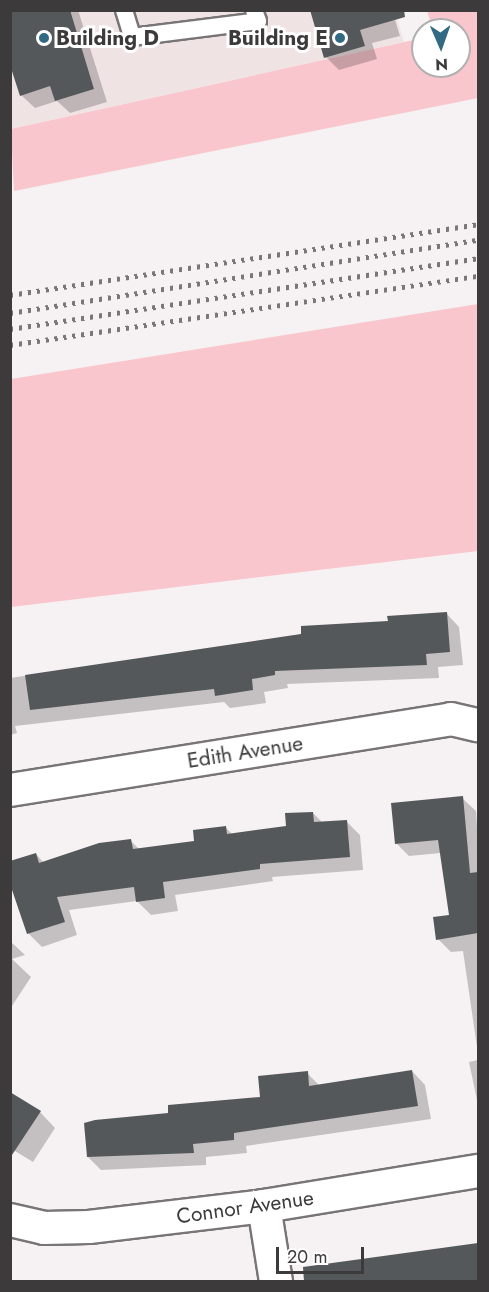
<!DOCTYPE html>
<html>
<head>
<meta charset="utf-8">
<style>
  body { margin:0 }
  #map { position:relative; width:489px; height:1292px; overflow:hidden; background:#f6f1f2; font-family:Jost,sans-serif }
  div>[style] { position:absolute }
  .built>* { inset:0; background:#f0e3e4 }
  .green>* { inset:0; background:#f8c6cc }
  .shadow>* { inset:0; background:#0003 }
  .building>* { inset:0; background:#55585a }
  .roads { filter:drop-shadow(2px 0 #797576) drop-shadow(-2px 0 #797576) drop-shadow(0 2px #797576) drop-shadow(0 -2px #797576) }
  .service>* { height:16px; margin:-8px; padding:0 8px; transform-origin:8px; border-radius:8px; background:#fff }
  .minor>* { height:32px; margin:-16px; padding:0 16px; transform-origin:16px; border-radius:16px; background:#fff }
  .rail>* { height:4.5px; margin-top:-2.25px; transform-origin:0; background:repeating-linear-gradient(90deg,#7a7778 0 3px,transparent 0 9px) }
  .dots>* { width:16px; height:16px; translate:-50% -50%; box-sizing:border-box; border:3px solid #fff; border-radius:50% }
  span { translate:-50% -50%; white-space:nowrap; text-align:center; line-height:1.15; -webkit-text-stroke:6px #fff; paint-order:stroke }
  .poi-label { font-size:21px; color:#3c3a3b; font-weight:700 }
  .left { translate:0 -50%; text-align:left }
  .right { translate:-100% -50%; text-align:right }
  .street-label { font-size:21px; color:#3c3a3b }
  .frame { position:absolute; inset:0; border:12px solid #3c3a3b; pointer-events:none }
  .north { position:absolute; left:411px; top:18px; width:60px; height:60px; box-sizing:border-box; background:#fff; border:2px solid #b1b0b1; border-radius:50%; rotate:178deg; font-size:16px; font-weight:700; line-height:24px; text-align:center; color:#3c3a3b }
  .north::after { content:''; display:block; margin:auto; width:21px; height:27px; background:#326a84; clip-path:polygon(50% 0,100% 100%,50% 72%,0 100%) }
  .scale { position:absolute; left:276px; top:1247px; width:88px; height:27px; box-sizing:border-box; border:3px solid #3c3a3b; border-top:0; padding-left:8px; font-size:18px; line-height:21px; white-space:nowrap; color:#3c3a3b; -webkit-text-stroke:4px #fff; paint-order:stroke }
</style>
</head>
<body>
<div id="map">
  <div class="built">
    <i style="clip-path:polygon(10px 11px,395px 11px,404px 42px,11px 129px)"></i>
  </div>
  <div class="green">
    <i style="clip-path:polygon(427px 11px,478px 11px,478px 98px,14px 191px,11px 129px,423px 38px,423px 66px,459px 66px,459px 30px,433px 30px)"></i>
    <i style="clip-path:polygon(478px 304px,478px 551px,11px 607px,11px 379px)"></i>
  </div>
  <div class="shadow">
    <i style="clip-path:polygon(10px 10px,78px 10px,107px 102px,70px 113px,57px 101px,35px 108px,21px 95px)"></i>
    <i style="clip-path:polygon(312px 10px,392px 10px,400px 36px,372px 43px,377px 59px,339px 70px,326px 57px)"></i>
    <i style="clip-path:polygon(446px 613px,459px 627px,463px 665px,438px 667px,439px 678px,287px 684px,288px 688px,264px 692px,266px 703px,230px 708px,224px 702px,15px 726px,17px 733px,10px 735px,10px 678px)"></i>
    <i style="clip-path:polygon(462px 798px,476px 811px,478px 843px,478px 1054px,463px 951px,451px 952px,438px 939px,450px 916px,441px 853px,409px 856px,396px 843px)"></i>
    <i style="clip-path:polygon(313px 813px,323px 823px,347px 822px,360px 835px,363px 870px,272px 877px,273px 881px,175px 895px,178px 911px,151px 915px,137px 901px,69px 910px,77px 935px,42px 947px,28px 933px,36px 854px,44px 863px,130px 840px,140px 850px,196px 843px,225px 827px,233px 835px,288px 827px)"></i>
    <i style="clip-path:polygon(10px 941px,25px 955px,12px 959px,31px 977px,10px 1009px)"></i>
    <i style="clip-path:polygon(478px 1060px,478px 1105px,469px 1062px)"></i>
    <i style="clip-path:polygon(412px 1071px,425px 1085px,431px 1119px,246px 1146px,247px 1153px,206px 1157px,206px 1165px,101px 1170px,88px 1157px,170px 1115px,261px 1099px,307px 1073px,320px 1086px)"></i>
    <i style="clip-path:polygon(40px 1112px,55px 1128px,33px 1162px,10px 1148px)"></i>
    <i style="clip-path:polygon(478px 1244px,478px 1282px,346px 1282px,343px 1263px)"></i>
  </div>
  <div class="building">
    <i style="clip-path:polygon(10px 10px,70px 10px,94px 89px,55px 101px,50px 86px,20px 96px,10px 65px)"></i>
    <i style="clip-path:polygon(310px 10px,404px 10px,405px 17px,360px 30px,365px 46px,324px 58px)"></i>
    <i style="clip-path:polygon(447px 612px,450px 652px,426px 654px,427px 665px,275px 671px,275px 675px,252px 679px,253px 690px,215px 696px,214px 689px,30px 710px,25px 675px,301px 634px,301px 626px,388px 621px,387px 616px)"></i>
    <i style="clip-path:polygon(463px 796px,470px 873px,478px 872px,478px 933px,436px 940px,433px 917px,449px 915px,438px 840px,395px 844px,391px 803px)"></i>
    <i style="clip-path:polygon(313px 812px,314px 822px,347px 820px,350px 857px,260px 864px,260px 869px,163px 882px,165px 898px,136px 902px,134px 887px,57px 897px,65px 922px,27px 934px,10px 884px,10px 861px,36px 853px,39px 863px,99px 843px,131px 839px,133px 849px,194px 841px,193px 830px,226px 826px,227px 834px,286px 826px,285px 813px)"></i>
    <i style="clip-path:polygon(412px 1070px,418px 1106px,234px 1133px,234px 1140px,193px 1144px,194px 1153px,87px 1157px,84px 1123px,95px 1120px,168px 1113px,168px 1105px,260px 1097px,258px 1076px,308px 1071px,309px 1086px)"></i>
    <i style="clip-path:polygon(10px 1092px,41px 1111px,10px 1158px)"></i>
    <i style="clip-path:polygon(478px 1243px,478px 1281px,304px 1281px,303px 1267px)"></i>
  </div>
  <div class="roads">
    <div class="service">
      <i style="left:124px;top:10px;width:28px;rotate:73deg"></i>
      <i style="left:132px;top:37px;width:127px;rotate:-7.2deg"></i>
      <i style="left:258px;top:21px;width:12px;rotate:-110deg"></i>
    </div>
    <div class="minor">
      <i style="left:10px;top:790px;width:447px;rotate:-9.1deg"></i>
      <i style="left:451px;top:719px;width:28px;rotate:13deg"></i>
      <i style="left:264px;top:1206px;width:77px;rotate:81deg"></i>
      <i style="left:10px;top:1220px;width:35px;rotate:13deg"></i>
      <i style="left:44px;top:1228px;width:45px;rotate:-1.3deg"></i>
      <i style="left:89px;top:1227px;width:176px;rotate:-6.8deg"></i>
      <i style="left:264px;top:1206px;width:217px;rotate:-9.3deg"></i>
    </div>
  </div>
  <div class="rail">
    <i style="left:10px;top:295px;width:473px;rotate:-8.6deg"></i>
    <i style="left:10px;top:313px;width:474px;rotate:-8.9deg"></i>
    <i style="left:10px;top:329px;width:473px;rotate:-8.6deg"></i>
    <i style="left:10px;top:345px;width:473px;rotate:-8.4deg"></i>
  </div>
  <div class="dots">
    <i style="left:44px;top:38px;background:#326a84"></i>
    <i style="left:340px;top:38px;background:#326a84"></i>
  </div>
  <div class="poi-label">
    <span class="left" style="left:56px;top:38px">Building D</span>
    <span class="right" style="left:328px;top:38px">Building E</span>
  </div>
  <div class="street-label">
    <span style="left:245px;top:752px;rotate:-9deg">Edith Avenue</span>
    <span style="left:245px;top:1207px;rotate:-8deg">Connor Avenue</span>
  </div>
  <div class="frame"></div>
  <div class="north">N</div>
  <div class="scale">20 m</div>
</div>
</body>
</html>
